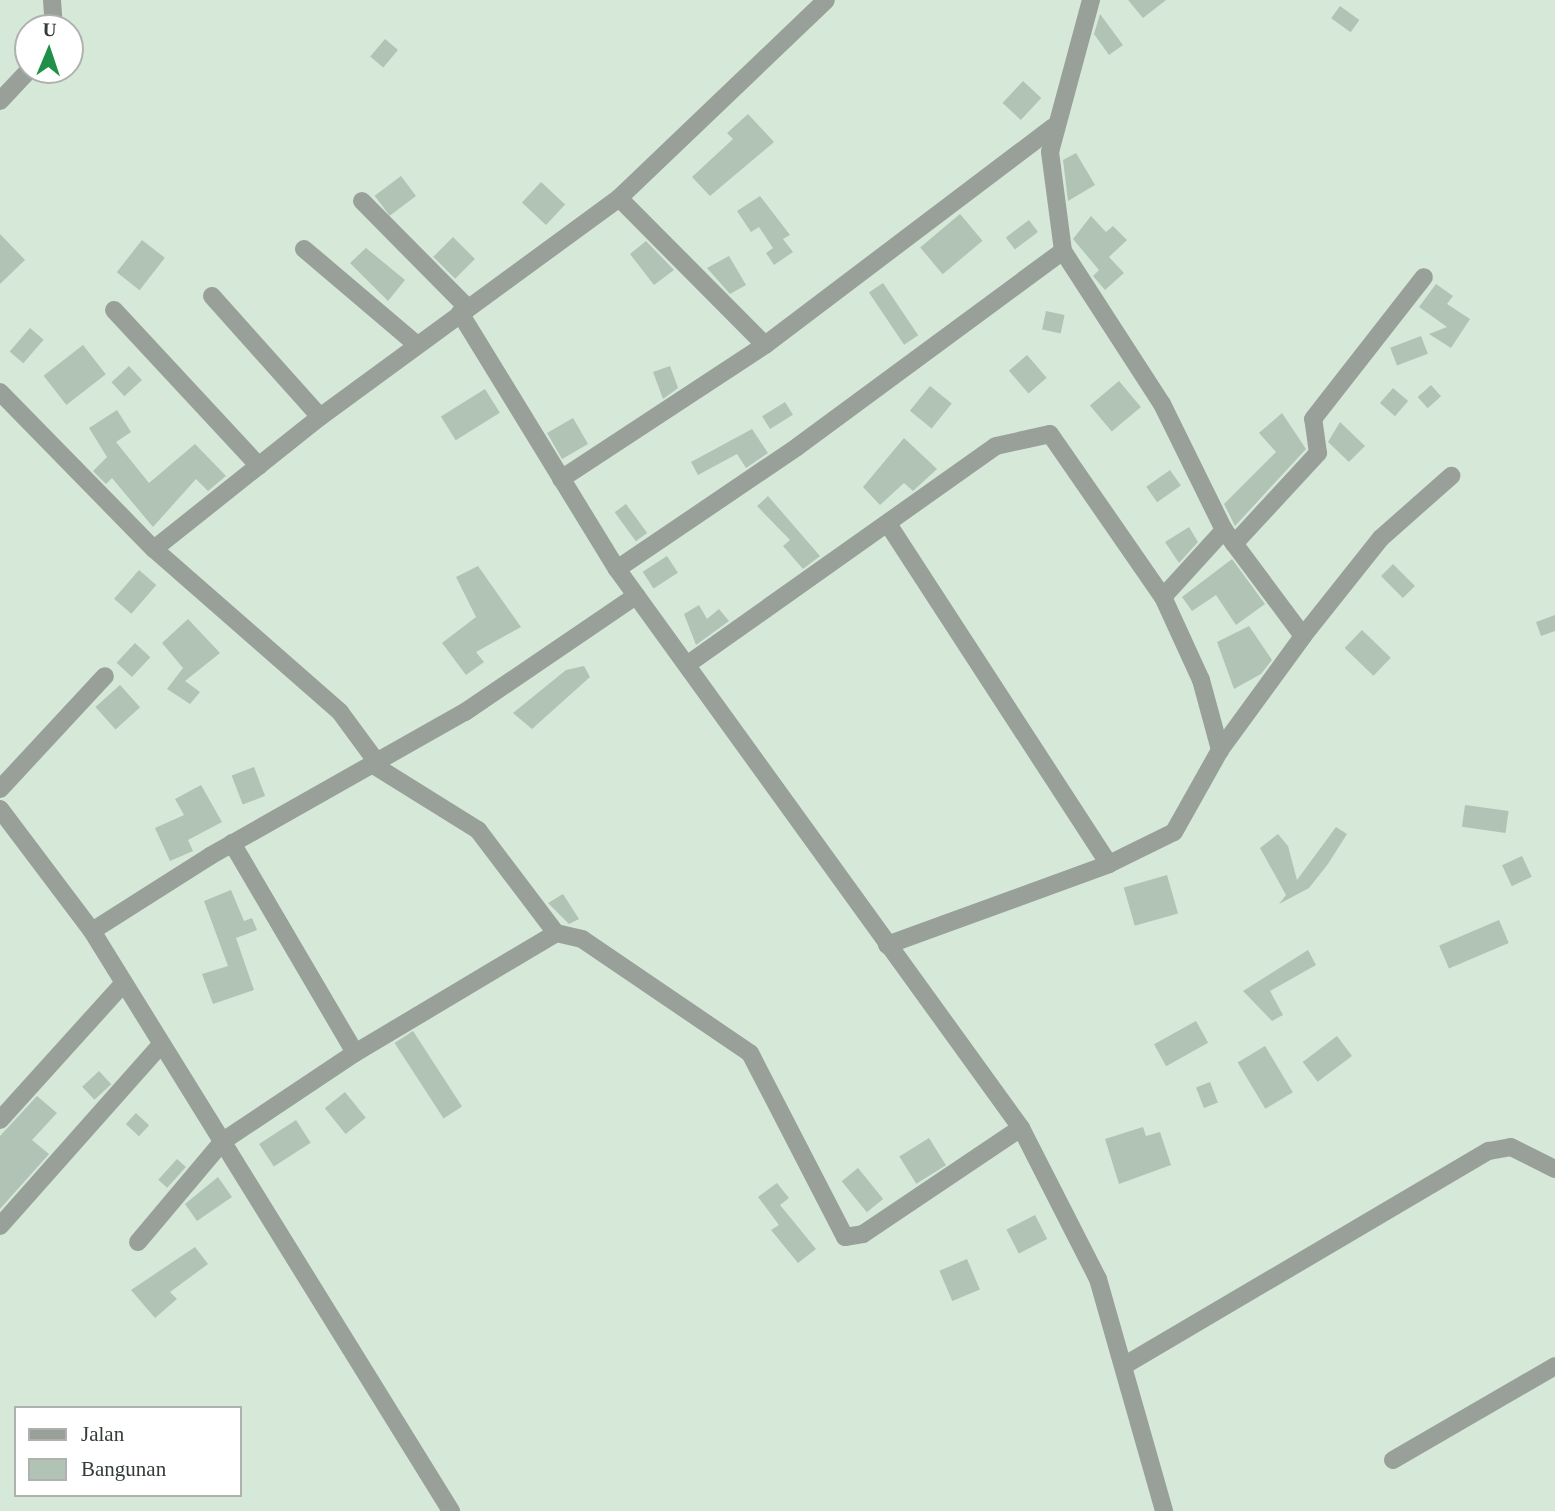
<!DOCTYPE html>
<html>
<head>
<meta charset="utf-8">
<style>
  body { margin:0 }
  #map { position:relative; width:1555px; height:1511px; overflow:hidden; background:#d6e9d9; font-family:Georgia,serif }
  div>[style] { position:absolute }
  .building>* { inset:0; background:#b1c3b4; transform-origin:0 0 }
  .street>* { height:18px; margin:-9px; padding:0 9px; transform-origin:9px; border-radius:9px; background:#98a099 }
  span { translate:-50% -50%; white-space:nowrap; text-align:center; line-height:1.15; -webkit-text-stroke:7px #fff; paint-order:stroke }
  .legend { position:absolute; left:14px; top:1406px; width:228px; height:91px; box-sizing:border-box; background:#fff; border:2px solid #aeb1ae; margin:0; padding:9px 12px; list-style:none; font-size:21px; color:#343c35 }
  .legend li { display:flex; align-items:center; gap:14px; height:35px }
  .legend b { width:35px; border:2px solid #aeb1ae }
  .north { position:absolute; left:14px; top:14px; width:70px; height:70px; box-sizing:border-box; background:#fff; border:2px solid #aeb1ae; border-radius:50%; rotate:2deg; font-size:19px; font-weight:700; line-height:28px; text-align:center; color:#343c35 }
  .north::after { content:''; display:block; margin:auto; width:24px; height:32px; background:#209049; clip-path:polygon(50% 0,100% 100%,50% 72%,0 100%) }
</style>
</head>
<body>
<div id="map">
  <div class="building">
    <i style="clip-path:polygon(1128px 0,1166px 0,1143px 18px)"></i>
    <i style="left:1340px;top:6px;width:24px;height:15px;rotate:36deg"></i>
    <i style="clip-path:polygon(1100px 14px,1123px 45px,1109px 55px,1094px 34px)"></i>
    <i style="left:385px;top:39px;width:17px;height:23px;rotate:40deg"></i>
    <i style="left:1023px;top:81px;width:25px;height:30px;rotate:43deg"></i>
    <i style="clip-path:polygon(748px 114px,774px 142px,710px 196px,692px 177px,733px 139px,727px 133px)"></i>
    <i style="clip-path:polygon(1076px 153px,1095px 185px,1068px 201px,1063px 160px)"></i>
    <i style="left:401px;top:176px;width:25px;height:33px;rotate:53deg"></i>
    <i style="left:541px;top:182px;width:33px;height:28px;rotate:43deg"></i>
    <i style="clip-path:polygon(760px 196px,790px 235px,783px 239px,793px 252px,774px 265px,766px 253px,773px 248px,759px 227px,751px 232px,737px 211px)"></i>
    <i style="left:960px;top:214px;width:35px;height:52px;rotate:50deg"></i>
    <i style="clip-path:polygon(1091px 216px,1106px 232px,1113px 226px,1127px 240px,1109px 257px,1124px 273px,1105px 290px,1093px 276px,1099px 270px,1073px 239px)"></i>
    <i style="left:1029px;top:220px;width:15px;height:29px;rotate:53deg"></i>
    <i style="clip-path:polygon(0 234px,25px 260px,0 284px)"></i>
    <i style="left:453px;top:237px;width:31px;height:28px;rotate:45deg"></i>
    <i style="left:142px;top:240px;width:29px;height:41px;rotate:38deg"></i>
    <i style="clip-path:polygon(646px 241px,674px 270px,654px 285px,630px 254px)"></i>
    <i style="clip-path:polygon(366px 248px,405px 280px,388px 301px,350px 263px)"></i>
    <i style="clip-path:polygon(729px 256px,746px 285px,730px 294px,707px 268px)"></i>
    <i style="left:883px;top:283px;width:63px;height:17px;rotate:56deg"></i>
    <i style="clip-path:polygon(1436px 284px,1453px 296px,1447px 304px,1470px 319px,1451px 348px,1429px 334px,1447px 327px,1419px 307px)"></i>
    <i style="left:1046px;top:311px;width:19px;height:19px;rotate:12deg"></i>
    <i style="left:30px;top:328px;width:18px;height:31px;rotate:41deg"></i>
    <i style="left:1421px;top:336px;width:19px;height:33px;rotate:69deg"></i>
    <i style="left:83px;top:345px;width:37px;height:50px;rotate:52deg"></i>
    <i style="left:1027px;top:355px;width:30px;height:24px;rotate:49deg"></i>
    <i style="left:129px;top:366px;width:19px;height:24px;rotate:47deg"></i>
    <i style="clip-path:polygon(670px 366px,678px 388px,663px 399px,653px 372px)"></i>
    <i style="left:1119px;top:381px;width:34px;height:38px;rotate:50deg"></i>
    <i style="left:1431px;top:385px;width:15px;height:18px;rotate:48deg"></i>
    <i style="left:930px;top:386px;width:28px;height:32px;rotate:39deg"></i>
    <i style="left:1393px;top:388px;width:20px;height:20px;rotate:41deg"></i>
    <i style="left:485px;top:389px;width:28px;height:52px;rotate:58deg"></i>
    <i style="left:785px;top:402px;width:15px;height:27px;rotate:58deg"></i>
    <i style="clip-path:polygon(117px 410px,131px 432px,116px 442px,149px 483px,195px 444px,226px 476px,208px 491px,196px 479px,153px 527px,112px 478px,106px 484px,93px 471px,107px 457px,89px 428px)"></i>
    <i style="clip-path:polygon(1282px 413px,1306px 449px,1235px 526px,1224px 504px,1276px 452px,1259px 433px)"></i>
    <i style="left:573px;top:418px;width:30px;height:30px;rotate:60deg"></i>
    <i style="clip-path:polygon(1340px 422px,1365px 446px,1349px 462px,1328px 442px)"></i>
    <i style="clip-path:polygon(752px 429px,768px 453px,746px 468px,737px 454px,698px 475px,691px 462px)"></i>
    <i style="clip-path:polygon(904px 438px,937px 469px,913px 491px,904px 483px,880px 505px,863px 487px)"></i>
    <i style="left:1170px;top:470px;width:19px;height:29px;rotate:55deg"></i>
    <i style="clip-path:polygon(768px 496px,820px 556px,803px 569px,783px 546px,790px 540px,757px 506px)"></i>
    <i style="left:626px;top:504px;width:36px;height:14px;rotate:54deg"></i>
    <i style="clip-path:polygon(1189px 527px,1198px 542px,1179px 563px,1165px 542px)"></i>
    <i style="left:667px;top:556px;width:20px;height:29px;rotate:57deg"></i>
    <i style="clip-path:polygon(1232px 559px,1265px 604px,1236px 625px,1216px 595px,1192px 611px,1182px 597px)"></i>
    <i style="left:1393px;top:564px;width:31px;height:17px;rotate:45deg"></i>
    <i style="clip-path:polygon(478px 566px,521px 627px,476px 652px,484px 662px,466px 675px,442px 643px,476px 617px,456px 577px)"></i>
    <i style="left:139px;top:570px;width:23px;height:38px;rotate:41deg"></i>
    <i style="clip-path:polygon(699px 605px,707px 619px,719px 609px,729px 621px,696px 645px,684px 614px)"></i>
    <i style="clip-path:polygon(1555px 615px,1555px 631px,1541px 636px,1536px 622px)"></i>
    <i style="clip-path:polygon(188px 619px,220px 653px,185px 681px,200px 692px,190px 704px,167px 689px,183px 668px,162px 643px)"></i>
    <i style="clip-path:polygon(1249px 626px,1272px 660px,1261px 674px,1234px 689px,1217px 642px)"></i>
    <i style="left:1362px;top:630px;width:40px;height:25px;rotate:44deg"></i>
    <i style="left:135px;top:643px;width:21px;height:27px;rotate:43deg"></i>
    <i style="clip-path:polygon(584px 666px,590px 677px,532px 729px,513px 713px,566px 670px)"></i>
    <i style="left:120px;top:685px;width:30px;height:33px;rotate:48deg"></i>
    <i style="left:254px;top:767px;width:31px;height:24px;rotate:69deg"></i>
    <i style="clip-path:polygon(201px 785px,222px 822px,188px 840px,193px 851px,170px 861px,155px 828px,184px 815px,175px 799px)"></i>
    <i style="left:1465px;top:805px;width:44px;height:22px;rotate:8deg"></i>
    <i style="clip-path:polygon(1336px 827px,1347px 834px,1328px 864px,1309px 888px,1279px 904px,1286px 895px,1260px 848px,1278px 834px,1288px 846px,1297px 880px)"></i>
    <i style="left:1522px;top:856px;width:23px;height:22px;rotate:65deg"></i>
    <i style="left:1167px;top:875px;width:40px;height:45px;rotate:74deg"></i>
    <i style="clip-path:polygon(231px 890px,244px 921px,252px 918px,257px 930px,236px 938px,254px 990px,213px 1004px,202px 974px,228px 966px,204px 901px)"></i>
    <i style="clip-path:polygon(563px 894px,579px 919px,569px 924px,548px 903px)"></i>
    <i style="left:1499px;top:920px;width:25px;height:65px;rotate:67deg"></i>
    <i style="clip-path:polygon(1308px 950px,1316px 965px,1270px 991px,1283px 1015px,1272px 1021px,1243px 991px)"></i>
    <i style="left:1196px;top:1021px;width:25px;height:48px;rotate:61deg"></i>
    <i style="left:413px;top:1031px;width:90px;height:22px;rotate:57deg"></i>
    <i style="left:1337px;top:1036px;width:25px;height:43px;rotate:53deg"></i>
    <i style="left:1265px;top:1046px;width:54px;height:32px;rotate:59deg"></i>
    <i style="left:99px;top:1071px;width:18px;height:23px;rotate:47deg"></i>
    <i style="left:1210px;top:1082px;width:22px;height:15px;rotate:69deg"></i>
    <i style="left:345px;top:1092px;width:33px;height:26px;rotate:51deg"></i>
    <i style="clip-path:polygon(37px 1096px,57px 1113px,32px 1140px,49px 1154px,0 1209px,0 1136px)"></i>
    <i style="left:136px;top:1113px;width:18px;height:15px;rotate:43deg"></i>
    <i style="left:296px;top:1120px;width:27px;height:44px;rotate:57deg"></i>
    <i style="clip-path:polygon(1143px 1127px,1146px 1136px,1160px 1132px,1171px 1165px,1119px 1184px,1105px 1139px)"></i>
    <i style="left:929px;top:1138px;width:32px;height:35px;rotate:58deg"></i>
    <i style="left:177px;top:1159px;width:12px;height:28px;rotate:42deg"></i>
    <i style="left:858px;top:1168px;width:40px;height:21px;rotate:51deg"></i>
    <i style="clip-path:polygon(218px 1177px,232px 1197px,197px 1221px,185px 1204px)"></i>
    <i style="clip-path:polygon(777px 1183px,789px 1198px,780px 1205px,816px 1249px,798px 1263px,771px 1230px,779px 1225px,758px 1197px)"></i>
    <i style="left:1035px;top:1215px;width:27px;height:32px;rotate:63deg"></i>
    <i style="clip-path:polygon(195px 1247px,208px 1264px,170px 1292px,177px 1299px,155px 1318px,131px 1290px)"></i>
    <i style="left:967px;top:1259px;width:33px;height:30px;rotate:67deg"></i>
  </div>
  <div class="street">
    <i style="left:52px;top:0;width:28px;rotate:86deg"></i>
    <i style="left:1091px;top:0;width:157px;rotate:105.1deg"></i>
    <i style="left:1050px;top:152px;width:100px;rotate:82.5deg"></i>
    <i style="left:1063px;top:251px;width:182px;rotate:57.1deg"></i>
    <i style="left:1162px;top:404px;width:140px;rotate:63.8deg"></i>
    <i style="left:1224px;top:530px;width:132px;rotate:53.3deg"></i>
    <i style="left:0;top:101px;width:42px;rotate:-46.9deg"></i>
    <i style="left:619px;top:198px;width:207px;rotate:45.2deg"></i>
    <i style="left:362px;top:201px;width:149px;rotate:45.3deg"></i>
    <i style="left:304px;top:249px;width:147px;rotate:40.3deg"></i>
    <i style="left:212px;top:296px;width:162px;rotate:48.2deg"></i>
    <i style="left:114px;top:310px;width:213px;rotate:47.1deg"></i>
    <i style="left:460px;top:313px;width:300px;rotate:58.5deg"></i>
    <i style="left:617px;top:569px;width:690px;rotate:54.14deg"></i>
    <i style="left:1021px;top:1128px;width:169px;rotate:63deg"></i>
    <i style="left:1098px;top:1279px;width:241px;rotate:74.1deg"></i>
    <i style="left:0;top:392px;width:220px;rotate:45.6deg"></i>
    <i style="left:154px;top:549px;width:247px;rotate:41.2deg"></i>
    <i style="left:340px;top:712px;width:61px;rotate:53.7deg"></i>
    <i style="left:561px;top:479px;width:244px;rotate:-33.3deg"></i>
    <i style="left:765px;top:345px;width:361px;rotate:-37.1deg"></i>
    <i style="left:890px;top:527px;width:402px;rotate:57deg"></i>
    <i style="left:1234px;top:544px;width:124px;rotate:-47.3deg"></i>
    <i style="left:1318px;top:453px;width:34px;rotate:-98deg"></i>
    <i style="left:1313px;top:419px;width:180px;rotate:-52deg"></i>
    <i style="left:154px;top:549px;width:212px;rotate:-38.5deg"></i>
    <i style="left:320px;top:417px;width:371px;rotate:-36.2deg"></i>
    <i style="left:619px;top:198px;width:286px;rotate:-43.7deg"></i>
    <i style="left:617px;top:569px;width:217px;rotate:-34.1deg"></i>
    <i style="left:797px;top:447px;width:330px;rotate:-36.4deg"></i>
    <i style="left:1163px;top:597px;width:91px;rotate:-47.7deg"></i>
    <i style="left:688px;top:664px;width:377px;rotate:-35.3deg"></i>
    <i style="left:996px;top:446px;width:55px;rotate:-12.5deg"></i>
    <i style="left:1050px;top:434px;width:198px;rotate:55.3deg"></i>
    <i style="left:1163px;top:597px;width:91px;rotate:65.4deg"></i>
    <i style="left:1201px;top:680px;width:73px;rotate:74.8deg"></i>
    <i style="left:372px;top:764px;width:125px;rotate:31.9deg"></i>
    <i style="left:478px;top:830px;width:129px;rotate:52.9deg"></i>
    <i style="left:0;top:789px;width:154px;rotate:-47.1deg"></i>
    <i style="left:0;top:809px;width:153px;rotate:53deg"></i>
    <i style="left:92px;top:931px;width:682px;rotate:58.24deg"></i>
    <i style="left:232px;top:843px;width:243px;rotate:59.6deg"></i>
    <i style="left:355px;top:1053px;width:234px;rotate:-30.8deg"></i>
    <i style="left:556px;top:933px;width:27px;rotate:13deg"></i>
    <i style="left:582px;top:939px;width:203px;rotate:34.2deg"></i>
    <i style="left:750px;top:1053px;width:207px;rotate:62.7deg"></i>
    <i style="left:845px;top:1237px;width:18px;rotate:-9deg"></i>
    <i style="left:863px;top:1234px;width:190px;rotate:-33.9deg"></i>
    <i style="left:92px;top:931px;width:140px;rotate:-32.4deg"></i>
    <i style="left:210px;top:856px;width:293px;rotate:-29.5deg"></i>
    <i style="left:465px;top:712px;width:207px;rotate:-34.2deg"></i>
    <i style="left:887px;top:945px;width:236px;rotate:-20deg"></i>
    <i style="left:1109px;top:864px;width:72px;rotate:-26.2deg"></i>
    <i style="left:1174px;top:832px;width:94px;rotate:-60.7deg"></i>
    <i style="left:1220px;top:750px;width:141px;rotate:-53.9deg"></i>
    <i style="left:1303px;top:636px;width:125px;rotate:-51.5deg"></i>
    <i style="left:1381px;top:538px;width:94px;rotate:-41.5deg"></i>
    <i style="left:0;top:1120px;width:183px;rotate:-47.9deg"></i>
    <i style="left:0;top:1226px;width:241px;rotate:-48.4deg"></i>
    <i style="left:138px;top:1242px;width:132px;rotate:-49.9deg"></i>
    <i style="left:223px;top:1141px;width:159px;rotate:-33.7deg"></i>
    <i style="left:1125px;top:1365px;width:422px;rotate:-30.5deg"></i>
    <i style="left:1489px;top:1151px;width:22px;rotate:-10deg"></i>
    <i style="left:1511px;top:1147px;width:49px;rotate:26.6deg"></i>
    <i style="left:1393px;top:1460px;width:187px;rotate:-30.1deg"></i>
  </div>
  <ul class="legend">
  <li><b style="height:9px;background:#98a099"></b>Jalan</li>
  <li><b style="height:19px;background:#b1c3b4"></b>Bangunan</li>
  </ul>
  <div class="north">U</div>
</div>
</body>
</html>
